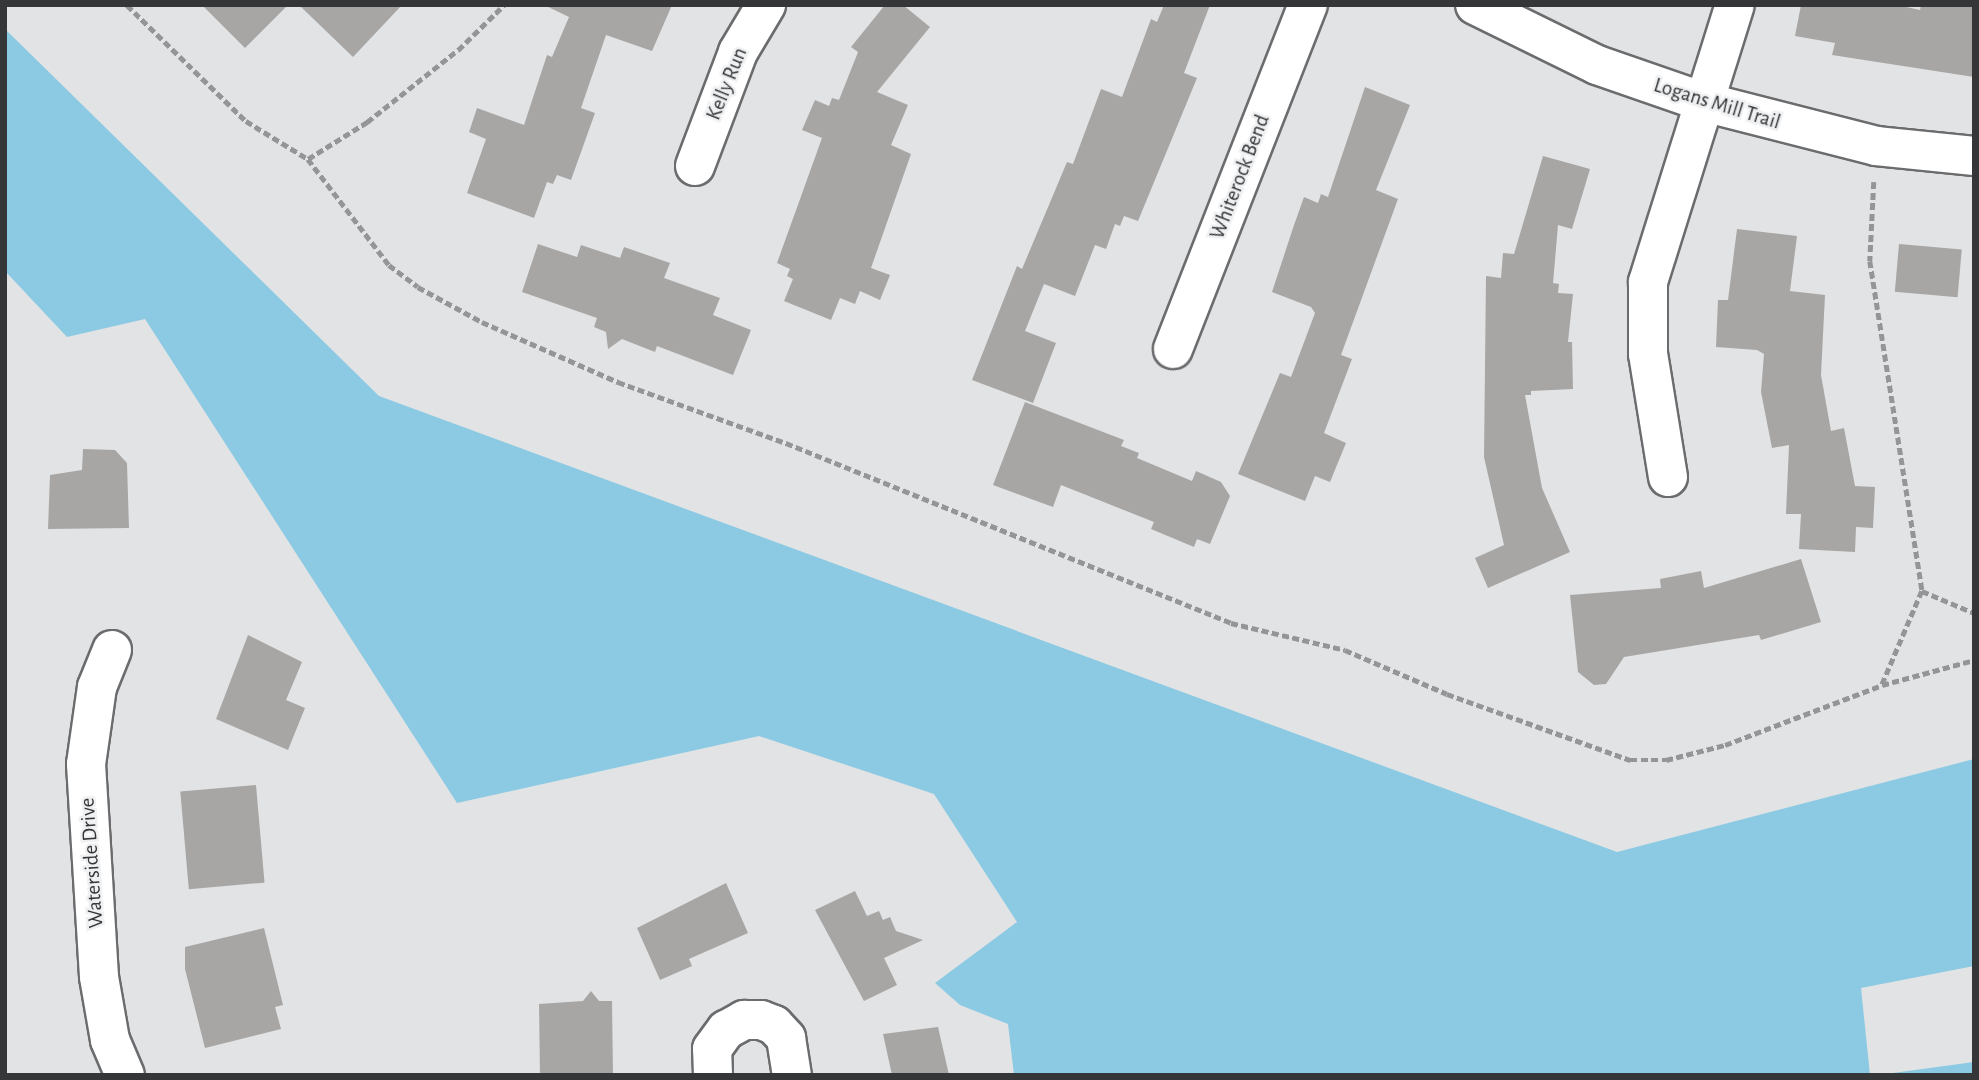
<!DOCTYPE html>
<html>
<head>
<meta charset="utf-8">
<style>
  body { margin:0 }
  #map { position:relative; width:1979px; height:1080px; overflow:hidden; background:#e1e3e5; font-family:"Alegreya Sans",sans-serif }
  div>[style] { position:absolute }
  .water>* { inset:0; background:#8ccae3 }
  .building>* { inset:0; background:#a8a6a4; transform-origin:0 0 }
  .path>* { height:4.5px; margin-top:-2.25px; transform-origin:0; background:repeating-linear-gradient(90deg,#949597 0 7px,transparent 0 10.5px) }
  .roads { filter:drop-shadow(2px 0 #6b6c6e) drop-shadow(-2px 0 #6b6c6e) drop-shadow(0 2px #6b6c6e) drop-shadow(0 -2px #6b6c6e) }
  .minor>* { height:38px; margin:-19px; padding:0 19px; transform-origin:19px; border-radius:19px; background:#fff }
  span { translate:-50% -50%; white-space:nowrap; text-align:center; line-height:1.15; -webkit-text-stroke:5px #eff0f2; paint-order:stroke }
  .street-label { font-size:21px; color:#353637 }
  .frame { position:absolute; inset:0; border:7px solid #353637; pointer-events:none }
</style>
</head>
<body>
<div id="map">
  <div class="water">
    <i style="clip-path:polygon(5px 29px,379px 396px,1617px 852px,1974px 759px,1974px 966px,1861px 988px,1870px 1075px,1014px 1075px,1008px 1024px,960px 1005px,935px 983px,1017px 922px,934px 794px,759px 736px,457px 803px,145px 319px,67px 337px,5px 271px)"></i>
    <i style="clip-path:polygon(1974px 1062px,1974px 1075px,1878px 1075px)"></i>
  </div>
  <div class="building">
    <i style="clip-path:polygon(202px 5px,288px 5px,245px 48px)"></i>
    <i style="clip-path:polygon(299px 5px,402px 5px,353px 57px)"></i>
    <i style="clip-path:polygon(544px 5px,672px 5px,652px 51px,606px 35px,581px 108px,595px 113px,571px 180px,557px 175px,553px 184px,547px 182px,534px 218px,467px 193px,486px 139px,469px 132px,477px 108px,524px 125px,547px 55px,552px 57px,569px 17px)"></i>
    <i style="clip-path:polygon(885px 5px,903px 5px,930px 27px,877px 92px,908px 105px,891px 145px,911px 154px,871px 268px,890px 275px,880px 300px,860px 291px,855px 304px,840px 298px,831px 320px,784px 301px,793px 279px,787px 276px,790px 269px,777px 263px,822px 138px,802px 130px,815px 100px,829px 106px,832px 98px,839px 100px,858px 52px,851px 47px)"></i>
    <i style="clip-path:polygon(1164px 5px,1210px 5px,1184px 73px,1197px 78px,1138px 221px,1124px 216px,1120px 226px,1115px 224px,1106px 249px,1095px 245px,1075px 296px,1044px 284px,1025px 331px,1056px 343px,1033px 403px,972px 380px,1017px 266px,1022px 269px,1067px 162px,1073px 164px,1101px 89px,1122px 97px,1151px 19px,1157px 22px)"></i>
    <i style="clip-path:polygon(1801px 5px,1897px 5px,1920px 10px,1921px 5px,1974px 5px,1974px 77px,1832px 55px,1835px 43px,1795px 36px)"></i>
    <i style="clip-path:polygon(1365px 87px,1410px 105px,1376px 190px,1398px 199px,1341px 355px,1352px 359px,1324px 433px,1346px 443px,1330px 482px,1315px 476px,1305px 501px,1238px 474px,1280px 373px,1291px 377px,1315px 313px,1311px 307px,1272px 292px,1293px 228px,1304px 197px,1318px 203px,1321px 194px,1328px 197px)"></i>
    <i style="clip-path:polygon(1543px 156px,1590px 169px,1572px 229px,1558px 225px,1553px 283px,1559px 284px,1558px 293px,1573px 294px,1568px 342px,1572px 342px,1573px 389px,1531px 391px,1531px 395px,1525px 395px,1542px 488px,1570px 552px,1488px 588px,1475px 558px,1504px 545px,1484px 457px,1486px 276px,1501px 278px,1503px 253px,1514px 254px)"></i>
    <i style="clip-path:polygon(1737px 229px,1797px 236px,1790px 291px,1825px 295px,1821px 375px,1831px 431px,1844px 428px,1855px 486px,1875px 487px,1873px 528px,1856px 527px,1855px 552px,1799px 549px,1801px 514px,1786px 514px,1789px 445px,1772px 448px,1761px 392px,1764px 354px,1757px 350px,1716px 347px,1718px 300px,1728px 300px)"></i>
    <i style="clip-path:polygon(538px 244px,577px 257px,581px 245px,620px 258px,624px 247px,670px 263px,664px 278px,720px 298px,713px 315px,751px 330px,733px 375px,657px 346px,655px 352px,622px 339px,608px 349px,606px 332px,594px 327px,597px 318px,522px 292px)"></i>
    <i style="left:1899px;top:244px;width:63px;height:48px;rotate:5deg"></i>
    <i style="clip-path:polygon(1025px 402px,1124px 440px,1121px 446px,1139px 453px,1137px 458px,1192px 481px,1196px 471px,1221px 482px,1230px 496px,1210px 544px,1197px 539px,1194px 547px,1151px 529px,1154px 522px,1061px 485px,1053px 507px,993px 485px)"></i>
    <i style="clip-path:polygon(83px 449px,115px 450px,127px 463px,129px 528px,48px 529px,50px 475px,82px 470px)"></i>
    <i style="clip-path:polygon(1801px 559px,1821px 622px,1761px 640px,1759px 635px,1624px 657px,1606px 684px,1594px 685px,1578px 672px,1570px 595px,1661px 588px,1660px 579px,1701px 571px,1704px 588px)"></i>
    <i style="clip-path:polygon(248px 635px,302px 662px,286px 700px,305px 708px,288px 750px,216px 719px)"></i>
    <i style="left:256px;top:785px;width:98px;height:76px;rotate:85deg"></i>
    <i style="clip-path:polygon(726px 883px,748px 933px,689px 959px,692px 966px,660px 980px,637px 928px)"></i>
    <i style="clip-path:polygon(855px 891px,867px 916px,879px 911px,883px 920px,890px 917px,896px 931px,923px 940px,884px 958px,897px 985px,864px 1001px,815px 910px)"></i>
    <i style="clip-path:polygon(264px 928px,283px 1005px,275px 1007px,281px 1029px,205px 1048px,185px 969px,185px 947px)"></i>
    <i style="clip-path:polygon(591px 991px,599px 1001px,612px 1001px,613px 1075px,540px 1075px,539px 1004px,583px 1001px)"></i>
    <i style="clip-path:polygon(938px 1027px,949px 1075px,892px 1075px,883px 1034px)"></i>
  </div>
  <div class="path">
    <i style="left:127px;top:5px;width:166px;rotate:44.3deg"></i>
    <i style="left:246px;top:121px;width:73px;rotate:31.5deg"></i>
    <i style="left:308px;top:159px;width:133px;rotate:52.6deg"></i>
    <i style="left:389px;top:265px;width:36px;rotate:37deg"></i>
    <i style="left:418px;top:287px;width:73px;rotate:28.7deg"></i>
    <i style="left:482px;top:322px;width:149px;rotate:23.8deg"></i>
    <i style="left:618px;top:382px;width:179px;rotate:20deg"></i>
    <i style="left:786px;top:443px;width:480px;rotate:22deg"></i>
    <i style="left:1231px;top:623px;width:117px;rotate:13.3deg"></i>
    <i style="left:1345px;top:650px;width:111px;rotate:23.3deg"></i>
    <i style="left:1447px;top:694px;width:195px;rotate:19.8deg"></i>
    <i style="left:1630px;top:760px;width:36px"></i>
    <i style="left:1666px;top:760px;width:61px;rotate:-14.3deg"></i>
    <i style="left:1725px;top:745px;width:168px;rotate:-20.9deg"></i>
    <i style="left:1882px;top:685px;width:95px;rotate:-15.2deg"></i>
    <i style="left:308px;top:159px;width:70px;rotate:-32.1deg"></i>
    <i style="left:367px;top:122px;width:116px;rotate:-38.4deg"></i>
    <i style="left:458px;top:50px;width:64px;rotate:-44.4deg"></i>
    <i style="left:1874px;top:182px;width:79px;rotate:92.9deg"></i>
    <i style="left:1870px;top:261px;width:334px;rotate:81deg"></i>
    <i style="left:1922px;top:591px;width:102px;rotate:113.1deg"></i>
    <i style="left:1922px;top:591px;width:56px;rotate:22.9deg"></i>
  </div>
  <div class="roads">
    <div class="minor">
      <i style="left:1475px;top:5px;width:136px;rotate:26.2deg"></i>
      <i style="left:1597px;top:65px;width:113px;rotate:19.1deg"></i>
      <i style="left:1704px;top:102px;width:178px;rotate:14.3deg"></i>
      <i style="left:1876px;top:146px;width:99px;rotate:5.8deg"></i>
      <i style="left:695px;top:166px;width:122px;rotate:-69.3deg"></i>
      <i style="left:738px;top:52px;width:55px;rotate:-59.2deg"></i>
      <i style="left:1173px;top:349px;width:370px;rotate:-68.6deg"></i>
      <i style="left:1668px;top:477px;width:125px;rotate:-99.2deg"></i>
      <i style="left:1648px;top:354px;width:72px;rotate:-90deg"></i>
      <i style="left:1648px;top:282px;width:290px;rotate:-72.6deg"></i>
      <i style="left:112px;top:650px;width:40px;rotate:112deg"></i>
      <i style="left:97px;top:687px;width:78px;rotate:98.1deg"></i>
      <i style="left:86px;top:764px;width:213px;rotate:86.5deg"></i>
      <i style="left:99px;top:977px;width:64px;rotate:80.1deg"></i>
      <i style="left:110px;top:1040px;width:38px;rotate:67deg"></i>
      <i style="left:713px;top:1075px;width:26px;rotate:-92deg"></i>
      <i style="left:712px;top:1049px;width:24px;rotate:-54deg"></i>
      <i style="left:726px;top:1030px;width:21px;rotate:-29deg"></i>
      <i style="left:744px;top:1020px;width:17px"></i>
      <i style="left:761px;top:1020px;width:14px;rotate:21deg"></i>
      <i style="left:774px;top:1025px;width:18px;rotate:47deg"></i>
      <i style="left:786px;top:1038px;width:37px;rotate:81deg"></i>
    </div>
  </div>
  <div class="street-label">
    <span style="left:727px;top:84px;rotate:-68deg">Kelly Run</span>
    <span style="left:1717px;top:104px;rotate:17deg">Logans Mill Trail</span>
    <span style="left:1240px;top:177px;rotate:-69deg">Whiterock Bend</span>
    <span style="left:92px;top:863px;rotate:-94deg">Waterside Drive</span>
  </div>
  <div class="frame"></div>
</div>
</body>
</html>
